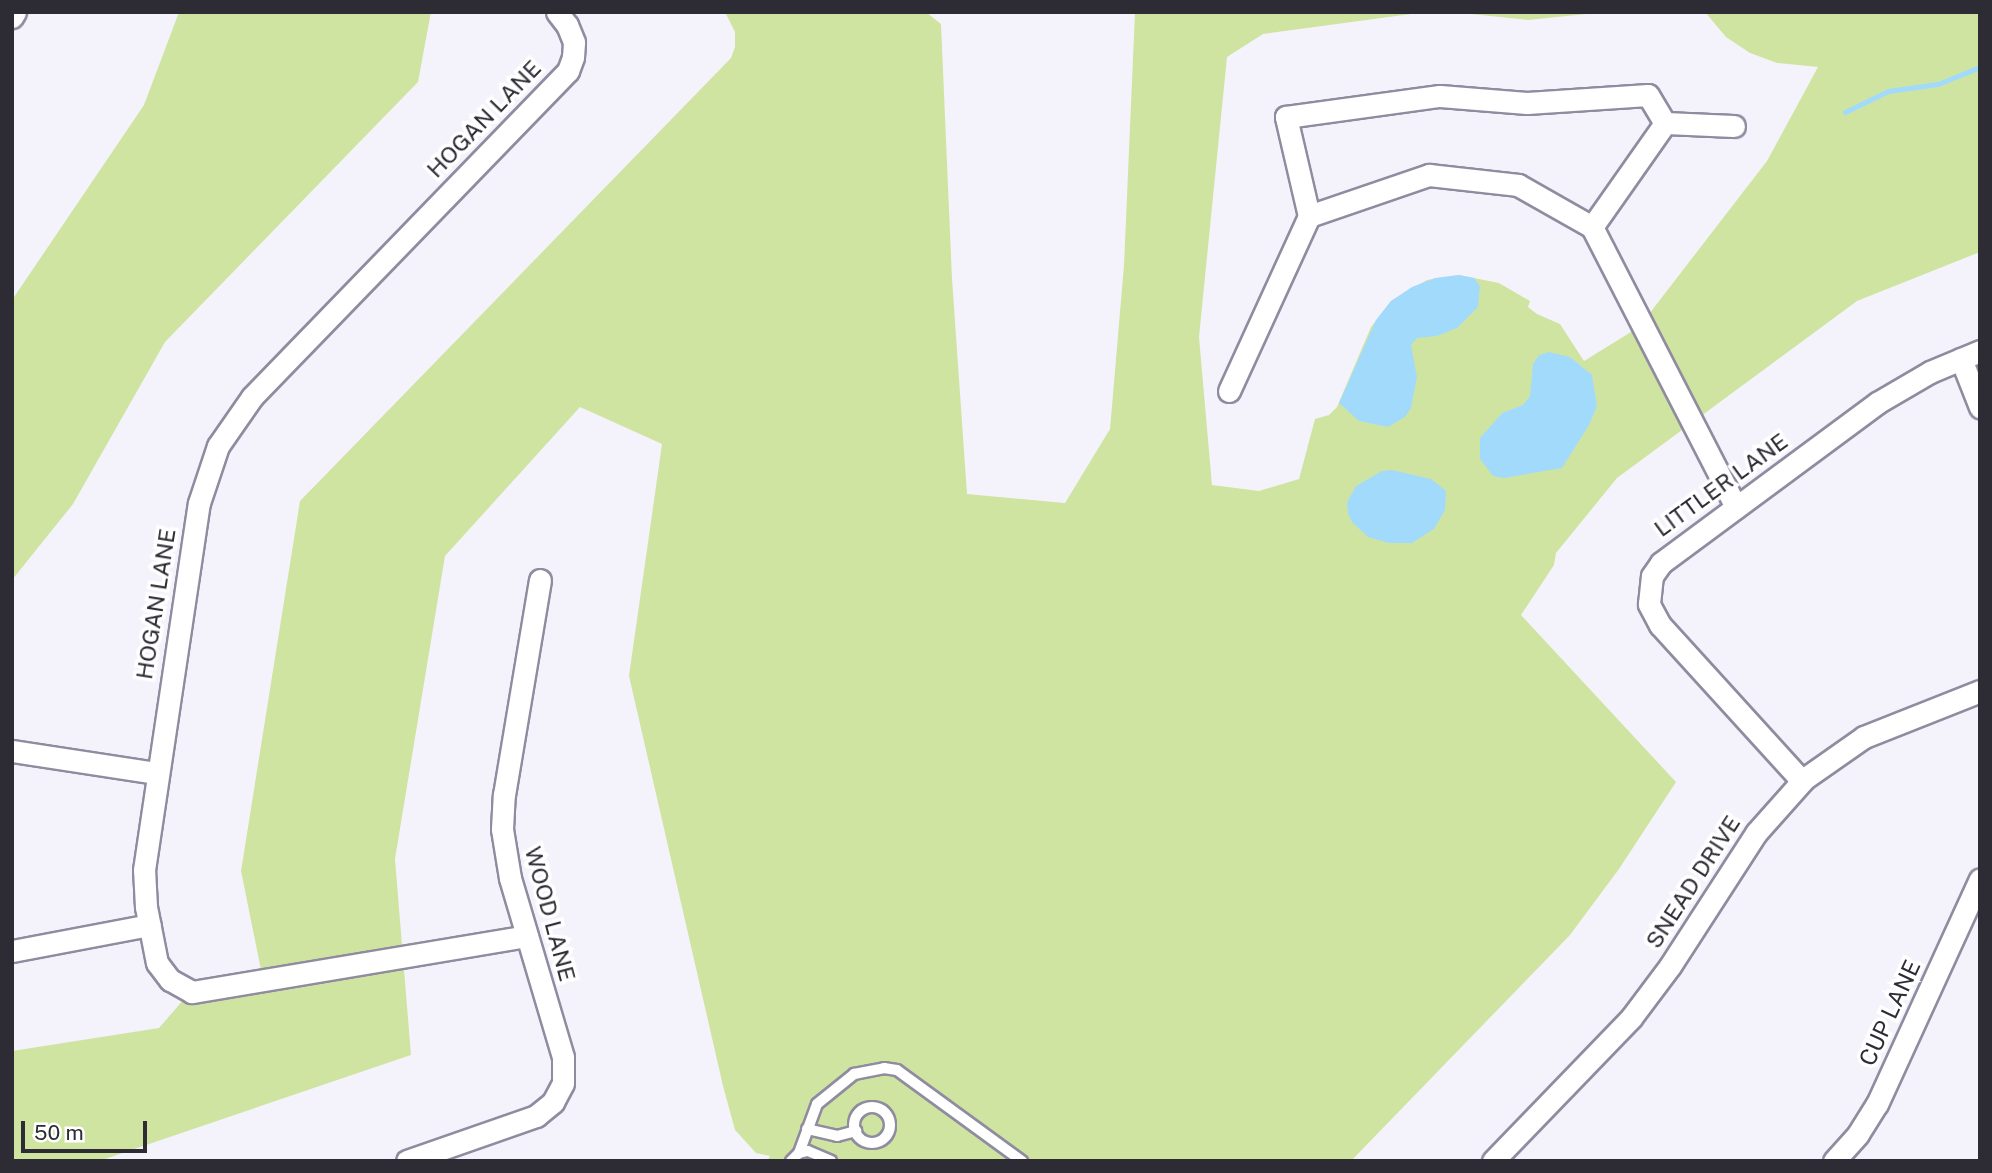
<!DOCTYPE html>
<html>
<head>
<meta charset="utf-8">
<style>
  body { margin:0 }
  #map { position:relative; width:1992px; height:1173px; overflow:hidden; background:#f4f3fc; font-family:"Public Sans",sans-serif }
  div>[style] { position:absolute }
  .green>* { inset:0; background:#d0e4a2 }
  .water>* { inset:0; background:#a2dafc }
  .stream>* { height:5px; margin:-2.5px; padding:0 2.5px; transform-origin:2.5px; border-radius:2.5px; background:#a2dafc }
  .roads { filter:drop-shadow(2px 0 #8f8ca0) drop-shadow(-2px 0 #8f8ca0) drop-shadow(0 2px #8f8ca0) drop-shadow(0 -2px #8f8ca0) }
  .service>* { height:10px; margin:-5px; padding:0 5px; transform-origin:5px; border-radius:5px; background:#fff }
  .service>.ring { margin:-5px; padding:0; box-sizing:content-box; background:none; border:10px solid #fff; border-radius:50% }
  .minor>* { height:21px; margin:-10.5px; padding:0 10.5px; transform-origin:10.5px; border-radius:10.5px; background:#fff }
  span { translate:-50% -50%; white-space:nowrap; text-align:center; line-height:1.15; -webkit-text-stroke:7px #fff; paint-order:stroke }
  .street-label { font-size:23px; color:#2d2b33 }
  .frame { position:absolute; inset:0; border:14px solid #2d2b33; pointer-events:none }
  .scale { position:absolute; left:21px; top:1121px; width:126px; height:32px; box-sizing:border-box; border:4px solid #2d2b33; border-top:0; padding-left:9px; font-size:21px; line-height:24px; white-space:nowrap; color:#2d2b33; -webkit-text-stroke:5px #fff; paint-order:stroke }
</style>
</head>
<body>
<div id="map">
  <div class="green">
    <i style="clip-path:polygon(179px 12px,431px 12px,418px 82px,165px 342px,73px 504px,12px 580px,12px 300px,144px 105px)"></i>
    <i style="clip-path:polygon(725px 12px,926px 12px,941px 24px,952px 278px,967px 494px,1065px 503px,1110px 429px,1124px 265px,1135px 12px,1426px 12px,1263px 34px,1227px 57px,1199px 337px,1212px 485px,1259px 491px,1299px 479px,1315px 419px,1329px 415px,1337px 407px,1371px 327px,1391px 301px,1427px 280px,1459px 275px,1499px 283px,1530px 301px,1528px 307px,1537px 314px,1560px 324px,1584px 361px,1639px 327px,1767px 161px,1818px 67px,1777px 63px,1750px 53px,1726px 37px,1705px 12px,1980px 12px,1980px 252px,1857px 301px,1617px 478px,1556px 553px,1554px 565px,1521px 615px,1676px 782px,1619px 869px,1570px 935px,1351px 1161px,767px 1161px,770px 1156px,756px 1153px,735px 1130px,723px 1086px,629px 676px,662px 444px,580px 407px,445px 556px,395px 859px,411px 1055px,99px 1161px,12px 1161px,12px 1051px,159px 1028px,197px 984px,261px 970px,241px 871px,300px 501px,731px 58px,735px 47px,735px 32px)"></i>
    <i style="clip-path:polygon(1452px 12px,1606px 12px,1528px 20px)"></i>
  </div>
  <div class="water">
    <i style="clip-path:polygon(1459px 275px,1474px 278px,1480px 286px,1478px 307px,1457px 328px,1437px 336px,1417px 338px,1411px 345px,1417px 377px,1411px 408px,1405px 417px,1388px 427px,1359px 421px,1339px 403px,1376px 320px,1391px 301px,1412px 287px,1435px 278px)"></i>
    <i style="clip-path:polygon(1549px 352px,1570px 357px,1592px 375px,1597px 406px,1589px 425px,1562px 468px,1504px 478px,1493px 476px,1480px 459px,1480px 438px,1502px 413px,1523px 405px,1530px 396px,1533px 364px,1539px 355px)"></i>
    <i style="clip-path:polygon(1392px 470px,1431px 479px,1446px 491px,1445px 510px,1434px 529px,1412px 543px,1389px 543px,1368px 537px,1352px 522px,1348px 514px,1347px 502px,1356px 486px,1382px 471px)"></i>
  </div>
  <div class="stream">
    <i style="left:1845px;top:112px;width:48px;rotate:-26deg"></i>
    <i style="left:1888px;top:91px;width:50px;rotate:-8deg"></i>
    <i style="left:1938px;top:84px;width:45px;rotate:-22deg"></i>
  </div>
  <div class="roads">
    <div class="service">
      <i class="ring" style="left:854px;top:1107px;width:26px;height:26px"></i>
      <i style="left:807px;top:1129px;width:31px;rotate:13deg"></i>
      <i style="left:837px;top:1136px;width:20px;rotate:-15deg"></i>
      <i style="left:799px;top:1153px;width:52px;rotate:-69.8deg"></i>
      <i style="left:817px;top:1104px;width:48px;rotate:-39deg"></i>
      <i style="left:854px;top:1074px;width:31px;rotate:-11deg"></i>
      <i style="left:884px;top:1068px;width:13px;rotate:9deg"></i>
      <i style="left:897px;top:1070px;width:155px;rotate:36.1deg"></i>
      <i style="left:791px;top:1161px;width:11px;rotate:-45deg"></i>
      <i style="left:799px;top:1153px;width:9px;rotate:-13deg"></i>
      <i style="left:808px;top:1151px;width:25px;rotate:23deg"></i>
    </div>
    <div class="minor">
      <i style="left:12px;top:17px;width:6px;rotate:-59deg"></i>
      <i style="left:1665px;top:123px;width:69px;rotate:2.5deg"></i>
      <i style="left:1309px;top:216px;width:127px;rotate:-18.9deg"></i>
      <i style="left:1429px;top:175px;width:90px;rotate:6.4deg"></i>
      <i style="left:1518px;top:185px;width:85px;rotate:29.6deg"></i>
      <i style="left:1592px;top:227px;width:315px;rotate:62.8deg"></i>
      <i style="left:1309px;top:216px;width:102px;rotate:-103.1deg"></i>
      <i style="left:1286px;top:117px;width:155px;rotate:-7.8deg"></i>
      <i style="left:1440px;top:96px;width:87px;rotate:4.6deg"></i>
      <i style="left:1527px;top:103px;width:121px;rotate:-3.8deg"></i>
      <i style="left:1648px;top:95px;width:33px;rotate:59deg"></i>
      <i style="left:1592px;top:227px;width:127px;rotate:-54.9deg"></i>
      <i style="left:1961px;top:359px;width:52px;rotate:68.4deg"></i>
      <i style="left:1229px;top:391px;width:192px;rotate:-65.4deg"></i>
      <i style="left:12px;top:751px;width:146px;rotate:8.7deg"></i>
      <i style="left:1802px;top:781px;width:211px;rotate:-132.3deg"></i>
      <i style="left:1660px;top:625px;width:24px;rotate:-118deg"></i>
      <i style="left:1649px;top:604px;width:28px;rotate:-84deg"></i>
      <i style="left:1652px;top:576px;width:16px;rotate:-55deg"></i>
      <i style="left:1661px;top:563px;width:269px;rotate:-36.5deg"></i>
      <i style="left:1877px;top:403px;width:61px;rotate:-30.3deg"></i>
      <i style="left:1930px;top:372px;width:54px;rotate:-22.8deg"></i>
      <i style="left:527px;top:936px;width:340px;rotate:170.5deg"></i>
      <i style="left:192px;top:992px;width:25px;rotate:-151deg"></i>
      <i style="left:170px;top:980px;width:21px;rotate:-127deg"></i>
      <i style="left:157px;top:963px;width:57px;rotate:-101.1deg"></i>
      <i style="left:146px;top:907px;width:37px;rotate:-93deg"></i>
      <i style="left:144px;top:870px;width:371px;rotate:-81.5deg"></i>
      <i style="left:199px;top:503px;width:60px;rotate:-71.6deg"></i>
      <i style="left:218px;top:446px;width:60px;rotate:-55.2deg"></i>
      <i style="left:252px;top:397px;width:454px;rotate:-45.9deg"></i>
      <i style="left:568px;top:71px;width:15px;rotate:-70deg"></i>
      <i style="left:573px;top:57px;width:15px;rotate:-86deg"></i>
      <i style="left:574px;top:42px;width:18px;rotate:-112deg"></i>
      <i style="left:567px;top:25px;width:16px;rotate:-128deg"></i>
      <i style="left:12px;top:951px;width:140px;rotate:-10.7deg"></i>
      <i style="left:407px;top:1161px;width:137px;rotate:-19.2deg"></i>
      <i style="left:536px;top:1116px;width:22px;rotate:-39deg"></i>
      <i style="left:553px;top:1102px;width:21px;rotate:-62deg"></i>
      <i style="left:563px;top:1083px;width:26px;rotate:-90deg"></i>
      <i style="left:563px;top:1057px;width:187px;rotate:-106.5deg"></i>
      <i style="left:510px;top:878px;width:50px;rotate:-99.3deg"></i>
      <i style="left:502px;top:829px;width:34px;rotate:-87deg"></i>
      <i style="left:504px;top:795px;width:218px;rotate:-80.5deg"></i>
      <i style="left:1493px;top:1161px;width:199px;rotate:-46deg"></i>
      <i style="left:1631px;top:1018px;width:65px;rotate:-53.1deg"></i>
      <i style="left:1670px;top:966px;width:158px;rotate:-57.1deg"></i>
      <i style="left:1756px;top:833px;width:72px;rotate:-48.4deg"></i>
      <i style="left:1804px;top:779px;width:73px;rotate:-35deg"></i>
      <i style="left:1864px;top:737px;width:125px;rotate:-21.6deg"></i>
      <i style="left:1834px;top:1161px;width:36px;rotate:-48deg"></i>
      <i style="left:1858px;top:1134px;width:36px;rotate:-58deg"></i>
      <i style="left:1877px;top:1104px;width:247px;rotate:-65.4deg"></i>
    </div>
  </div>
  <div class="street-label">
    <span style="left:484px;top:119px;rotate:-46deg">HOGAN LANE</span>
    <span style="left:1721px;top:485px;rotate:-36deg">LITTLER LANE</span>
    <span style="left:156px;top:604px;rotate:-81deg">HOGAN LANE</span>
    <span style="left:1693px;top:882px;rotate:-57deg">SNEAD DRIVE</span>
    <span style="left:550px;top:914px;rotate:75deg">WOOD LANE</span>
    <span style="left:1890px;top:1013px;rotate:-65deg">CUP LANE</span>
  </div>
  <div class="frame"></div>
  <div class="scale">50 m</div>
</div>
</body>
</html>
